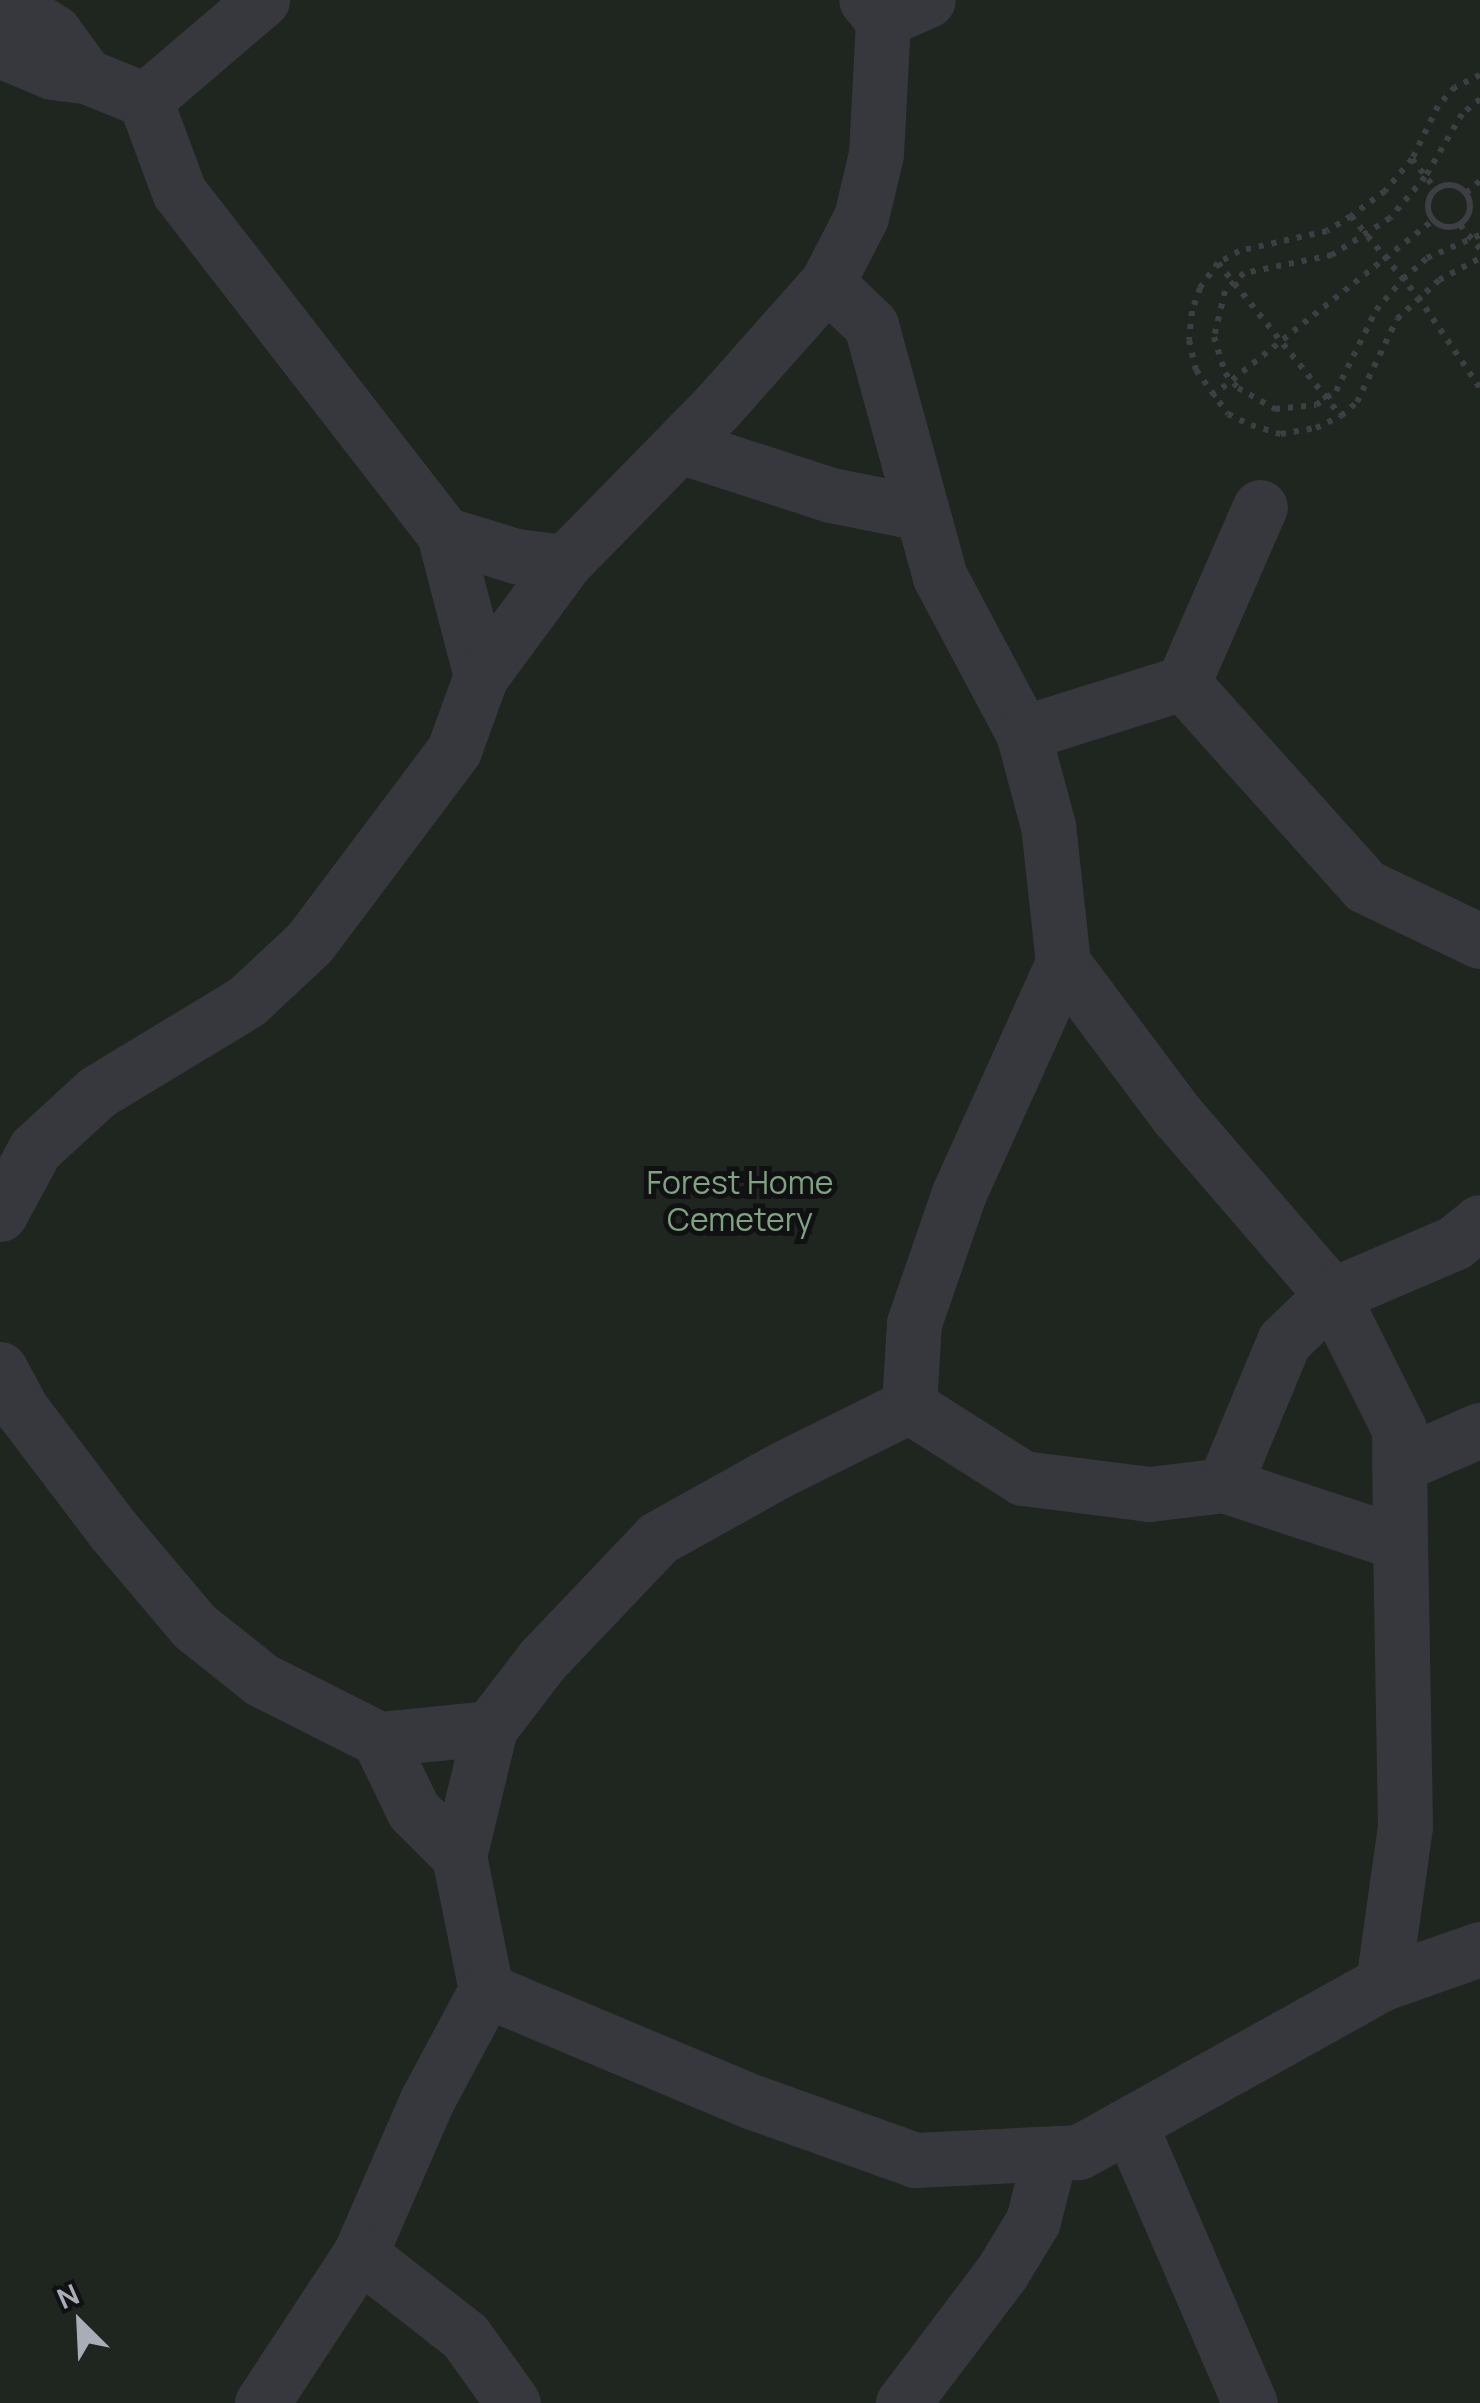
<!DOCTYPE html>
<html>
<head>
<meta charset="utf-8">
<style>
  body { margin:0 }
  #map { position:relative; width:1480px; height:2403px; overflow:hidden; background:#161618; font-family:Manrope,sans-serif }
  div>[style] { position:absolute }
  .green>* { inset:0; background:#1e261f; transform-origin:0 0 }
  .path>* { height:6px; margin-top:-3px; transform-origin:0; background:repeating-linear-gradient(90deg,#3d3f44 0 5px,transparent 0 13px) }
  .path>.ring { margin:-3px; padding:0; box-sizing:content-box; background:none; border:6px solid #3d3f44; border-radius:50% }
  .minor>* { height:55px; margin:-27.5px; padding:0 27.5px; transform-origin:27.5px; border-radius:27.5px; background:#37383d }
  span { translate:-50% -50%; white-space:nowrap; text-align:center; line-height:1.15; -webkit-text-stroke:10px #111113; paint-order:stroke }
  .park-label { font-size:32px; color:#7fa381 }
  .north { position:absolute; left:30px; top:2273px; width:100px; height:100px; -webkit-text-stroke:8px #111113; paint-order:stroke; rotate:336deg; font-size:28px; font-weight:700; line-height:40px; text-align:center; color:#a8adb8 }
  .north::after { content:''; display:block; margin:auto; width:35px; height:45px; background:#a8adb8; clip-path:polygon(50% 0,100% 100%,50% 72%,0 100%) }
</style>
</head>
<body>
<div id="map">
  <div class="green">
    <i style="left:0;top:0;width:1480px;height:2403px"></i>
  </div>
  <div class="path">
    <i style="left:1480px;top:75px;width:28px;rotate:154deg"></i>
    <i style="left:1455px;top:87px;width:25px;rotate:132deg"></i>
    <i style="left:1438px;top:106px;width:59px;rotate:116.1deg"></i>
    <i style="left:1412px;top:159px;width:42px;rotate:130.2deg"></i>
    <i style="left:1385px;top:191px;width:42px;rotate:143.7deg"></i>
    <i style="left:1351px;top:216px;width:28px;rotate:148deg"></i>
    <i style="left:1327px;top:231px;width:90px;rotate:167.2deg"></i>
    <i style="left:1239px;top:251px;width:24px;rotate:150deg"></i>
    <i style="left:1218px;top:263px;width:31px;rotate:126deg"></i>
    <i style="left:1200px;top:288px;width:24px;rotate:109deg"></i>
    <i style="left:1192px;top:311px;width:29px;rotate:96deg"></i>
    <i style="left:1189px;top:340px;width:31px;rotate:77deg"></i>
    <i style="left:1196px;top:370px;width:54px;rotate:54deg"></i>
    <i style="left:1228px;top:414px;width:25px;rotate:26deg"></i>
    <i style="left:1251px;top:425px;width:31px;rotate:17deg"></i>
    <i style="left:1281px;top:434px;width:36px;rotate:-10deg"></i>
    <i style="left:1316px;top:428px;width:28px;rotate:-26deg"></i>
    <i style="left:1341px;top:416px;width:21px;rotate:-41deg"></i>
    <i style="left:1357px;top:402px;width:92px;rotate:-64.3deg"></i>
    <i style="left:1397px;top:319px;width:57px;rotate:-42.9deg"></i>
    <i style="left:1439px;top:280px;width:47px;rotate:-28.2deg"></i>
    <i style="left:1480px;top:99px;width:23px;rotate:140deg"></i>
    <i style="left:1462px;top:114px;width:73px;rotate:120.4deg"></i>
    <i style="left:1425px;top:177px;width:54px;rotate:130.5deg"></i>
    <i style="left:1390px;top:218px;width:69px;rotate:147.5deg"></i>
    <i style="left:1332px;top:255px;width:90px;rotate:168.4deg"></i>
    <i style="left:1244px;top:273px;width:26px;rotate:137deg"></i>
    <i style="left:1225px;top:291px;width:47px;rotate:103.4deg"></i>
    <i style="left:1214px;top:337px;width:38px;rotate:73deg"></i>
    <i style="left:1225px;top:373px;width:20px;rotate:49deg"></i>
    <i style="left:1238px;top:388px;width:43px;rotate:29.6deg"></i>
    <i style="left:1275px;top:409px;width:41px;rotate:-5.6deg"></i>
    <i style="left:1316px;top:405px;width:24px;rotate:-35deg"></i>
    <i style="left:1336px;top:391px;width:90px;rotate:-63.7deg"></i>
    <i style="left:1376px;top:310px;width:41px;rotate:-48.9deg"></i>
    <i style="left:1403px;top:279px;width:32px;rotate:-41deg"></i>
    <i style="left:1427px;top:258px;width:58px;rotate:-23.5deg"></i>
    <i style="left:1412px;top:159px;width:39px;rotate:52deg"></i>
    <i class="ring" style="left:1428px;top:185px;width:36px;height:36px"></i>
    <i style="left:1466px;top:193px;width:18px;rotate:-41deg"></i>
    <i style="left:1351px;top:216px;width:105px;rotate:50.4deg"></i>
    <i style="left:1418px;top:297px;width:110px;rotate:55.7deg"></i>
    <i style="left:1460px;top:225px;width:31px;rotate:50deg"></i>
    <i style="left:1218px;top:263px;width:196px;rotate:51.2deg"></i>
    <i style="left:1212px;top:396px;width:283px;rotate:-38.5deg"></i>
  </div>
  <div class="minor">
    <i style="left:883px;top:20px;width:49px;rotate:-24deg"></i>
    <i style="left:0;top:50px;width:56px;rotate:22.9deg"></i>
    <i style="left:52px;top:72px;width:34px;rotate:7deg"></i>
    <i style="left:86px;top:76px;width:54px;rotate:-126deg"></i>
    <i style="left:54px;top:32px;width:60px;rotate:-147.9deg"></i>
    <i style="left:86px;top:76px;width:64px;rotate:22.1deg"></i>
    <i style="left:145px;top:100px;width:98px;rotate:69.7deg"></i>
    <i style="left:179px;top:192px;width:433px;rotate:52.2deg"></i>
    <i style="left:444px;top:534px;width:147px;rotate:75.4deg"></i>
    <i style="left:481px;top:676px;width:142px;rotate:-53.6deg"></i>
    <i style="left:565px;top:562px;width:216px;rotate:-45.6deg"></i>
    <i style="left:716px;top:408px;width:167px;rotate:-48.4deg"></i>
    <i style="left:827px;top:283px;width:74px;rotate:-62.7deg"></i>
    <i style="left:861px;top:217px;width:65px;rotate:-76.6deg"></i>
    <i style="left:876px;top:154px;width:134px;rotate:-87deg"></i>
    <i style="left:883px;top:20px;width:26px;rotate:-130deg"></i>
    <i style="left:145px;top:100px;width:154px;rotate:-40.5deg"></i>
    <i style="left:827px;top:283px;width:61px;rotate:43.7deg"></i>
    <i style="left:871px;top:325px;width:261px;rotate:74.7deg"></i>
    <i style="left:940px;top:577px;width:177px;rotate:62deg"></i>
    <i style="left:1023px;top:733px;width:168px;rotate:-17.4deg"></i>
    <i style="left:1183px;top:683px;width:273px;rotate:48.1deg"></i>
    <i style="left:1365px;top:886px;width:127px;rotate:25.6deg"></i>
    <i style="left:680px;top:446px;width:159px;rotate:18deg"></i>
    <i style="left:831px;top:495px;width:92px;rotate:11.3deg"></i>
    <i style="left:444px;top:534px;width:75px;rotate:17deg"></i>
    <i style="left:516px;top:556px;width:49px;rotate:7deg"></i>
    <i style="left:1183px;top:683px;width:192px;rotate:-66.4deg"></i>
    <i style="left:1063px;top:963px;width:189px;rotate:53.2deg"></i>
    <i style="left:1176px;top:1114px;width:239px;rotate:49.2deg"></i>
    <i style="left:1332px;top:1295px;width:133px;rotate:-23.1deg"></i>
    <i style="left:1454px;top:1243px;width:33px;rotate:-39deg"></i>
    <i style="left:0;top:1214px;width:74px;rotate:-61.7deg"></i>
    <i style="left:35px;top:1149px;width:84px;rotate:-42.6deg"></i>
    <i style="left:97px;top:1092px;width:175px;rotate:-31.2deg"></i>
    <i style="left:247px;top:1001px;width:86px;rotate:-43.1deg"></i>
    <i style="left:310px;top:942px;width:240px;rotate:-53.1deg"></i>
    <i style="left:454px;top:750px;width:79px;rotate:-70deg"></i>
    <i style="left:0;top:1369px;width:47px;rotate:61.8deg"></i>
    <i style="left:22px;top:1410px;width:151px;rotate:52.8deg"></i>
    <i style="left:113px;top:1530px;width:126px;rotate:49.8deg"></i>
    <i style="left:194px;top:1626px;width:87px;rotate:38.5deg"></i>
    <i style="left:262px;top:1680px;width:131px;rotate:26.8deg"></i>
    <i style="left:379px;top:1739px;width:112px;rotate:-5.7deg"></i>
    <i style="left:490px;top:1728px;width:86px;rotate:-52.6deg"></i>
    <i style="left:542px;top:1660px;width:168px;rotate:-46.4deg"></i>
    <i style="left:658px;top:1538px;width:144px;rotate:-29.1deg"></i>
    <i style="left:784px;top:1468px;width:140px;rotate:-26.4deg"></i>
    <i style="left:909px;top:1406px;width:83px;rotate:-86.6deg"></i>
    <i style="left:914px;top:1323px;width:138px;rotate:-70.9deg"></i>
    <i style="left:959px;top:1193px;width:252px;rotate:-65.7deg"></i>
    <i style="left:1063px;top:963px;width:138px;rotate:-96.2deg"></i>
    <i style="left:1048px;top:826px;width:96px;rotate:-105deg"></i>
    <i style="left:909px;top:1406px;width:135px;rotate:32.3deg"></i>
    <i style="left:1023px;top:1478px;width:127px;rotate:7.2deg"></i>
    <i style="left:1149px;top:1494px;width:76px;rotate:-6.8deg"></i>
    <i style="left:1224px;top:1485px;width:156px;rotate:-67.4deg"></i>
    <i style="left:1284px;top:1341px;width:66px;rotate:-43.8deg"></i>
    <i style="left:1332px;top:1295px;width:150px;rotate:63.4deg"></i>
    <i style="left:1399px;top:1429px;width:114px;rotate:89.5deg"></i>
    <i style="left:1399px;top:1465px;width:88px;rotate:-23.4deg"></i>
    <i style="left:490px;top:1728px;width:132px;rotate:103.6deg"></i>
    <i style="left:459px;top:1856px;width:137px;rotate:78.6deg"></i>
    <i style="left:486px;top:1990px;width:290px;rotate:22.8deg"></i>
    <i style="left:753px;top:2102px;width:172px;rotate:19.7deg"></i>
    <i style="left:915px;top:2160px;width:164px;rotate:-2.8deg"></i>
    <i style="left:1079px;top:2152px;width:348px;rotate:-29.1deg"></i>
    <i style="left:1383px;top:1983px;width:159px;rotate:-82deg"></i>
    <i style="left:1405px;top:1826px;width:283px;rotate:-91deg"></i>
    <i style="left:1400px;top:1543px;width:185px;rotate:-161.8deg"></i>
    <i style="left:379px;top:1739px;width:79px;rotate:64.4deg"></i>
    <i style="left:413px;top:1810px;width:65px;rotate:45deg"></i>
    <i style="left:1383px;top:1983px;width:103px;rotate:-19.3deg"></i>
    <i style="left:486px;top:1990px;width:125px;rotate:118.2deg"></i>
    <i style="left:427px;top:2100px;width:168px;rotate:113.5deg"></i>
    <i style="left:360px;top:2254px;width:133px;rotate:38deg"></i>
    <i style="left:465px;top:2336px;width:82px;rotate:54.4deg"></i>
    <i style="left:1130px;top:2125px;width:303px;rotate:66.7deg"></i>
    <i style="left:262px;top:2403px;width:178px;rotate:-56.7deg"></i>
    <i style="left:903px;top:2403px;width:164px;rotate:-52.9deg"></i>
    <i style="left:1002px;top:2272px;width:60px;rotate:-58.7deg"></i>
    <i style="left:1033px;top:2221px;width:69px;rotate:-75.8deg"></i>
  </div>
  <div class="park-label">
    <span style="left:740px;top:1201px">Forest Home<br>Cemetery</span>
  </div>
  <div class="north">N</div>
</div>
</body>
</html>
